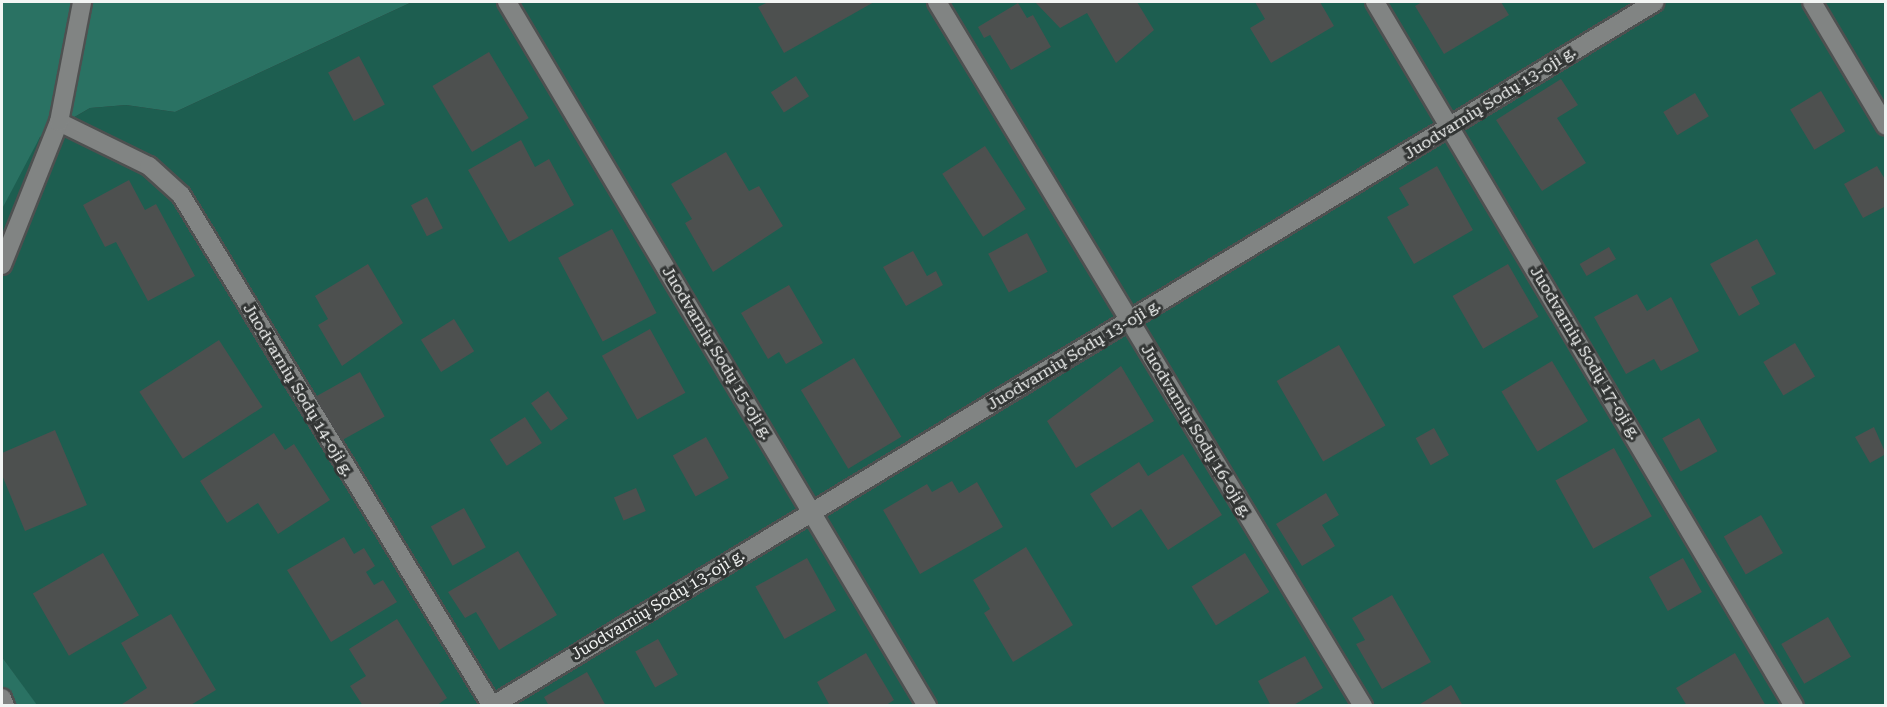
<!DOCTYPE html>
<html>
<head>
<meta charset="utf-8">
<style>
  body { margin:0 }
  #map { position:relative; width:1887px; height:707px; overflow:hidden; background:#323534; font-family:"Roboto Serif",serif }
  div>[style] { position:absolute }
  .green>* { inset:0; background:#1d5e50 }
  .forest>* { inset:0; background:#2a7263 }
  .building>* { inset:0; background:#4d504f; transform-origin:0 0 }
  .roads { filter:drop-shadow(2px 0 #4e5050) drop-shadow(-2px 0 #4e5050) drop-shadow(0 2px #4e5050) drop-shadow(0 -2px #4e5050) }
  .street>* { height:18px; margin:-9px; padding:0 9px; transform-origin:9px; border-radius:9px; background:#818483 }
  span { translate:-50% -50%; white-space:nowrap; text-align:center; line-height:1.15; -webkit-text-stroke:6px #323534; paint-order:stroke }
  .street-label { font-size:16px; color:#f3f5f4 }
  .frame { position:absolute; inset:0; border:3px solid #f3f5f4; pointer-events:none }
</style>
</head>
<body>
<div id="map">
  <div class="green">
    <i style="clip-path:polygon(412px 2px,1885px 2px,1885px 705px,37px 706px,2px 657px,2px 209px,22px 165px,40px 137px,90px 108px,126px 105px,175px 112px)"></i>
  </div>
  <div class="forest">
    <i style="clip-path:polygon(2px 2px,412px 2px,175px 112px,126px 105px,90px 108px,40px 137px,2px 209px)"></i>
    <i style="clip-path:polygon(2px 657px,37px 705px,2px 705px)"></i>
  </div>
  <div class="building">
    <i style="clip-path:polygon(768px 2px,874px 2px,784px 53px,758px 7px)"></i>
    <i style="clip-path:polygon(1035px 2px,1137px 2px,1154px 30px,1116px 63px,1087px 13px,1060px 28px)"></i>
    <i style="clip-path:polygon(1255px 2px,1320px 2px,1334px 26px,1271px 63px,1250px 28px,1265px 19px)"></i>
    <i style="clip-path:polygon(1422px 2px,1501px 2px,1509px 15px,1444px 54px,1415px 6px)"></i>
    <i style="clip-path:polygon(1018px 3px,1027px 18px,1033px 15px,1051px 47px,1011px 70px,990px 35px,984px 38px,978px 27px)"></i>
    <i style="left:489px;top:52px;width:77px;height:66px;rotate:59deg"></i>
    <i style="left:359px;top:56px;width:55px;height:35px;rotate:62deg"></i>
    <i style="left:796px;top:76px;width:24px;height:30px;rotate:57deg"></i>
    <i style="clip-path:polygon(1561px 79px,1578px 105px,1557px 118px,1586px 163px,1542px 191px,1496px 120px)"></i>
    <i style="left:1821px;top:91px;width:47px;height:36px;rotate:59deg"></i>
    <i style="left:1695px;top:93px;width:27px;height:37px;rotate:59deg"></i>
    <i style="clip-path:polygon(521px 140px,535px 167px,549px 159px,574px 205px,509px 242px,468px 170px)"></i>
    <i style="left:985px;top:146px;width:75px;height:51px;rotate:57deg"></i>
    <i style="clip-path:polygon(726px 152px,749px 191px,759px 186px,783px 226px,713px 272px,685px 223px,692px 219px,671px 184px)"></i>
    <i style="clip-path:polygon(1437px 166px,1473px 230px,1414px 264px,1387px 217px,1409px 205px,1399px 188px)"></i>
    <i style="clip-path:polygon(1877px 166px,1886px 181px,1886px 206px,1863px 218px,1844px 184px)"></i>
    <i style="clip-path:polygon(129px 180px,145px 210px,156px 204px,195px 276px,148px 301px,116px 242px,105px 247px,83px 205px)"></i>
    <i style="left:427px;top:197px;width:35px;height:18px;rotate:63deg"></i>
    <i style="left:612px;top:229px;width:95px;height:61px;rotate:62deg"></i>
    <i style="left:1027px;top:233px;width:44px;height:44px;rotate:62deg"></i>
    <i style="clip-path:polygon(1757px 239px,1776px 274px,1751px 287px,1760px 304px,1739px 316px,1710px 264px)"></i>
    <i style="left:1609px;top:247px;width:14px;height:34px;rotate:60deg"></i>
    <i style="clip-path:polygon(913px 251px,927px 276px,936px 271px,943px 285px,906px 306px,883px 267px)"></i>
    <i style="clip-path:polygon(368px 264px,403px 323px,342px 366px,318px 325px,328px 319px,315px 296px)"></i>
    <i style="left:1508px;top:264px;width:61px;height:64px;rotate:60deg"></i>
    <i style="clip-path:polygon(789px 285px,823px 343px,786px 364px,779px 352px,768px 359px,741px 313px)"></i>
    <i style="clip-path:polygon(1637px 294px,1647px 311px,1671px 297px,1699px 351px,1661px 371px,1654px 359px,1626px 374px,1594px 317px)"></i>
    <i style="left:454px;top:319px;width:38px;height:39px;rotate:58deg"></i>
    <i style="left:650px;top:329px;width:73px;height:55px;rotate:61deg"></i>
    <i style="left:219px;top:340px;width:80px;height:95px;rotate:57deg"></i>
    <i style="left:1795px;top:343px;width:39px;height:37px;rotate:59deg"></i>
    <i style="left:1339px;top:345px;width:93px;height:72px;rotate:60deg"></i>
    <i style="left:854px;top:358px;width:92px;height:62px;rotate:59deg"></i>
    <i style="left:1552px;top:361px;width:70px;height:59px;rotate:59deg"></i>
    <i style="clip-path:polygon(1121px 366px,1154px 421px,1076px 468px,1047px 421px)"></i>
    <i style="left:360px;top:372px;width:51px;height:52px;rotate:61deg"></i>
    <i style="left:548px;top:391px;width:34px;height:21px;rotate:54deg"></i>
    <i style="left:525px;top:417px;width:31px;height:42px;rotate:57deg"></i>
    <i style="left:1699px;top:418px;width:38px;height:42px;rotate:61deg"></i>
    <i style="clip-path:polygon(1874px 427px,1886px 454px,1870px 463px,1855px 437px)"></i>
    <i style="left:1434px;top:428px;width:31px;height:21px;rotate:61deg"></i>
    <i style="clip-path:polygon(55px 430px,87px 505px,25px 531px,2px 475px,2px 453px)"></i>
    <i style="clip-path:polygon(274px 433px,285px 450px,294px 444px,330px 500px,278px 534px,258px 503px,227px 523px,200px 481px)"></i>
    <i style="left:706px;top:437px;width:47px;height:38px;rotate:61deg"></i>
    <i style="left:1614px;top:448px;width:78px;height:67px;rotate:61deg"></i>
    <i style="clip-path:polygon(1183px 454px,1222px 515px,1168px 550px,1141px 509px,1112px 528px,1090px 494px,1139px 462px,1148px 476px)"></i>
    <i style="clip-path:polygon(952px 481px,959px 493px,977px 482px,1003px 527px,920px 574px,883px 510px,927px 484px,932px 492px)"></i>
    <i style="left:636px;top:488px;width:25px;height:24px;rotate:67deg"></i>
    <i style="clip-path:polygon(1326px 493px,1339px 515px,1322px 525px,1335px 546px,1302px 566px,1276px 524px)"></i>
    <i style="left:464px;top:508px;width:45px;height:38px;rotate:61deg"></i>
    <i style="left:1761px;top:515px;width:44px;height:43px;rotate:60deg"></i>
    <i style="clip-path:polygon(344px 537px,354px 554px,364px 548px,375px 566px,366px 572px,374px 585px,383px 580px,397px 602px,331px 642px,287px 570px)"></i>
    <i style="clip-path:polygon(1026px 547px,1073px 625px,1013px 662px,984px 613px,990px 609px,973px 580px)"></i>
    <i style="clip-path:polygon(518px 551px,557px 615px,499px 650px,476px 612px,465px 618px,448px 592px)"></i>
    <i style="left:103px;top:553px;width:72px;height:81px;rotate:60deg"></i>
    <i style="left:1245px;top:553px;width:46px;height:63px;rotate:58deg"></i>
    <i style="left:807px;top:558px;width:60px;height:59px;rotate:61deg"></i>
    <i style="left:1683px;top:558px;width:39px;height:39px;rotate:61deg"></i>
    <i style="clip-path:polygon(1392px 595px,1431px 662px,1382px 689px,1356px 644px,1365px 640px,1352px 618px)"></i>
    <i style="clip-path:polygon(171px 614px,216px 690px,189px 706px,119px 706px,147px 688px,121px 643px)"></i>
    <i style="left:1828px;top:617px;width:46px;height:54px;rotate:60deg"></i>
    <i style="clip-path:polygon(397px 619px,447px 698px,436px 706px,363px 706px,350px 686px,366px 676px,349px 649px)"></i>
    <i style="left:658px;top:639px;width:41px;height:26px;rotate:61deg"></i>
    <i style="clip-path:polygon(866px 653px,894px 700px,885px 706px,830px 706px,817px 682px)"></i>
    <i style="clip-path:polygon(1735px 653px,1766px 706px,1687px 706px,1676px 688px)"></i>
    <i style="clip-path:polygon(1305px 656px,1323px 688px,1292px 706px,1271px 706px,1258px 681px)"></i>
    <i style="clip-path:polygon(587px 672px,606px 706px,549px 706px,544px 697px)"></i>
    <i style="clip-path:polygon(1451px 685px,1463px 706px,1417px 706px)"></i>
  </div>
  <div class="roads">
    <div class="street">
      <i style="left:507px;top:2px;width:820px;rotate:59.18deg"></i>
      <i style="left:937px;top:2px;width:823px;rotate:58.82deg"></i>
      <i style="left:1375px;top:2px;width:819px;rotate:59.24deg"></i>
      <i style="left:1812px;top:2px;width:144px;rotate:59.2deg"></i>
      <i style="left:59px;top:122px;width:100px;rotate:26.1deg"></i>
      <i style="left:149px;top:166px;width:43px;rotate:42.2deg"></i>
      <i style="left:181px;top:195px;width:598px;rotate:58.67deg"></i>
      <i style="left:2px;top:265px;width:154px;rotate:-68.3deg"></i>
      <i style="left:59px;top:122px;width:122px;rotate:-79.1deg"></i>
      <i style="left:2px;top:698px;width:9px;rotate:69deg"></i>
      <i style="left:492px;top:706px;width:1359px;rotate:-31.19deg"></i>
    </div>
  </div>
  <div class="street-label">
    <span style="left:1490px;top:103px;rotate:-32deg">Juodvarnių Sodų 13-oji g.</span>
    <span style="left:717px;top:353px;rotate:59deg">Juodvarnių Sodų 15-oji g.</span>
    <span style="left:1585px;top:353px;rotate:59deg">Juodvarnių Sodų 17-oji g.</span>
    <span style="left:1074px;top:355px;rotate:-31deg">Juodvarnių Sodų 13-oji g.</span>
    <span style="left:298px;top:390px;rotate:59deg">Juodvarnių Sodų 14-oji g.</span>
    <span style="left:1196px;top:431px;rotate:59deg">Juodvarnių Sodų 16-oji g.</span>
    <span style="left:658px;top:605px;rotate:-31deg">Juodvarnių Sodų 13-oji g.</span>
  </div>
  <div class="frame"></div>
</div>
</body>
</html>
